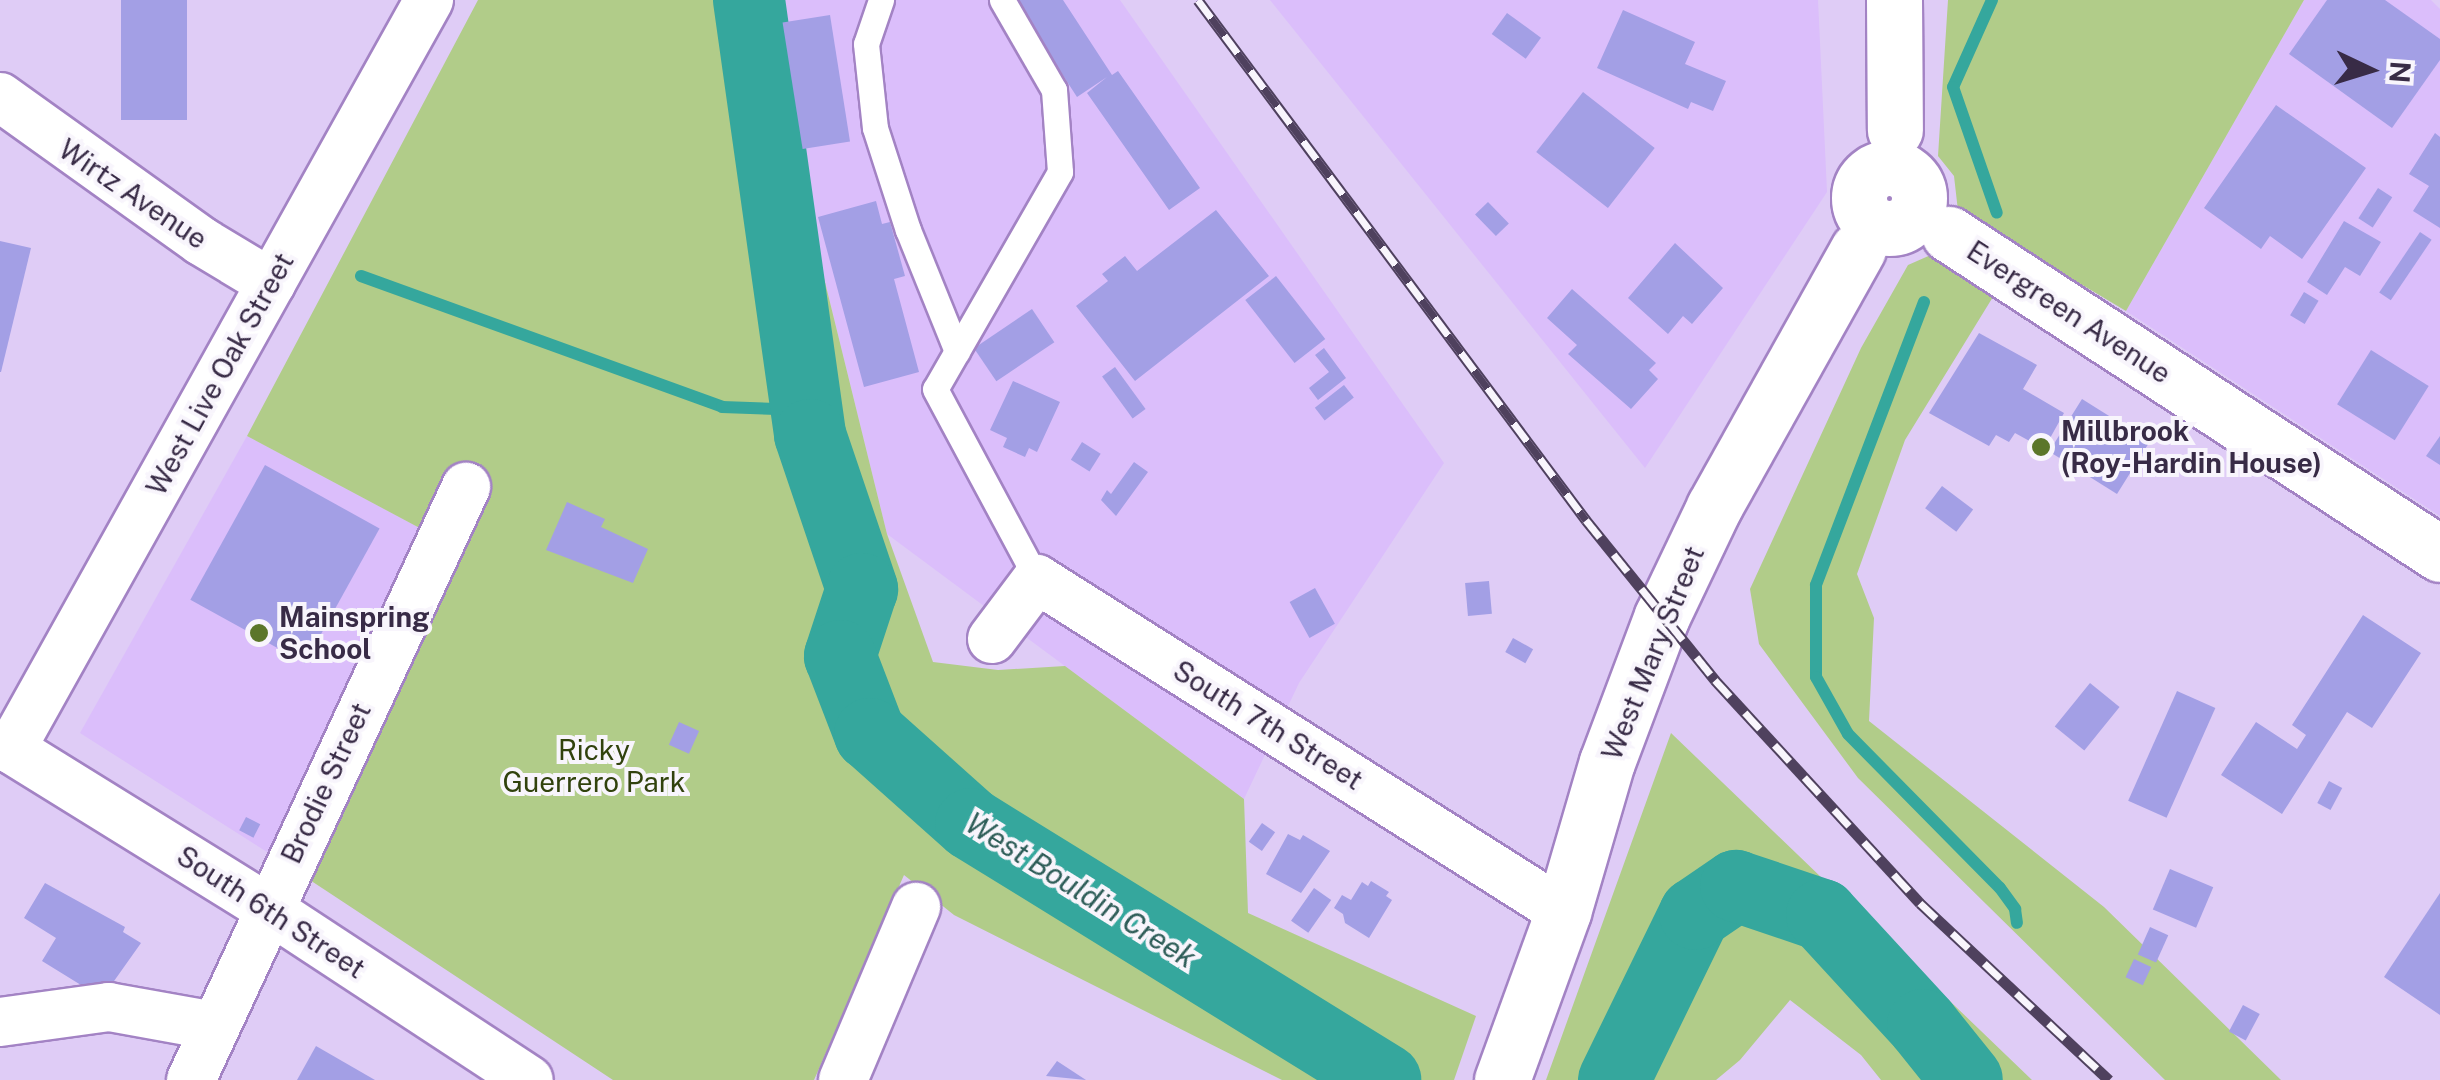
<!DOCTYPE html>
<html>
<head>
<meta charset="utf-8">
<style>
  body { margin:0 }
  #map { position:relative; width:2440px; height:1080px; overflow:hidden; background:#dfccf6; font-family:"Public Sans",sans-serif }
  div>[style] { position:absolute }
  .built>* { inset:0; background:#dbbefb }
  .green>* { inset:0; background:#b1cc89 }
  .stream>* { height:12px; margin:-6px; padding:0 6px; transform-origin:6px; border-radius:6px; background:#35a79d }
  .river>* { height:72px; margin:-36px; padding:0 36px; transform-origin:36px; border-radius:36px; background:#35a79d }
  .building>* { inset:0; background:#a39fe5; transform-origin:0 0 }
  .roads { filter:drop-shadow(2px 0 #a383c4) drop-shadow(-2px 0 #a383c4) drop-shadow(0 2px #a383c4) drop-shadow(0 -2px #a383c4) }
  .service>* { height:25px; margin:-12.5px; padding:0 12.5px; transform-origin:12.5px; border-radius:12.5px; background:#fff }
  .minor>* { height:48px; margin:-24px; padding:0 24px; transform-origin:24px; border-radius:24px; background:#fff }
  .tertiary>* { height:55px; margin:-27.5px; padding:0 27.5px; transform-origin:27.5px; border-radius:27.5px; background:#fff }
  .tertiary>.ring { margin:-27.5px; padding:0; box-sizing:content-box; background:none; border:55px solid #fff; border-radius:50% }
  .rail>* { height:11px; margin-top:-5.5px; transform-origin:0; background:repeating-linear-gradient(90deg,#f8f5fc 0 22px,#4f415e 0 44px); box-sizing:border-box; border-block:2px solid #4f415e }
  .dots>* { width:28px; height:28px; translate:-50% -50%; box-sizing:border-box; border:5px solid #f8f5fc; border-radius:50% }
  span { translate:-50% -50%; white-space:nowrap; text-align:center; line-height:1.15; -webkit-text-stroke:8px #f8f5fc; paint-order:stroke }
  .street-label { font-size:28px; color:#382b46 }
  .poi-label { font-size:28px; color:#382b46; font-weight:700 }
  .left { translate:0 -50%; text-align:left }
  .park-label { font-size:28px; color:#31420d }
  .water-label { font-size:30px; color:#2e5d58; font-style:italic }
  .north { position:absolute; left:2320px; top:20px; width:100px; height:100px; -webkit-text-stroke:8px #f8f5fc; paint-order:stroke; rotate:94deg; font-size:28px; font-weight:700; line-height:40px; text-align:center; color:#382b46 }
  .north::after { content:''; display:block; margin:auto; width:35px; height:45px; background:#382b46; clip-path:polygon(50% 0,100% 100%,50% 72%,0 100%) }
</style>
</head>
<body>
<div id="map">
  <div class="built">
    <i style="clip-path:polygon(775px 0,1120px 0,1444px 463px,1299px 683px,1244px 799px,887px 534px,794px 155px)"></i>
    <i style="clip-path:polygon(1270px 0,1818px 0,1827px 192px,1645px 468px)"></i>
    <i style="clip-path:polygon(2304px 0,2431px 0,2440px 9px,2440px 516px,2126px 311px)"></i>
    <i style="clip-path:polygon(247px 436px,429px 533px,275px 857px,80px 733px)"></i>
  </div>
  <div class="green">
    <i style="clip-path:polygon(478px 0,775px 0,794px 156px,887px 534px,933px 662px,998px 670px,1065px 666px,1244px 799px,1248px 913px,1476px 1016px,1454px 1080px,1282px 1080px,954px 915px,904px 875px,814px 1080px,613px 1080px,275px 857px,429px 533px,247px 436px)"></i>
    <i style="clip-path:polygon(1948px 0,2304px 0,2126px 311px,1958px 211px,1954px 176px,1938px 156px)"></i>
    <i style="clip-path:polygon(1933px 254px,1996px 292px,1905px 440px,1857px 574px,1874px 618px,1869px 721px,2104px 907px,2281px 1080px,2165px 1080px,1858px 778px,1759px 644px,1750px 589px,1861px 348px,1908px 265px)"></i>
    <i style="clip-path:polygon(1671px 733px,2032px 1080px,1881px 1080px,1861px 1055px,1790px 1000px,1740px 1060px,1716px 1080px,1546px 1080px)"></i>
  </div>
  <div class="stream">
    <i style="left:1992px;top:0;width:95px;rotate:114.1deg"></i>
    <i style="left:1953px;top:87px;width:133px;rotate:70.8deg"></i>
    <i style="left:361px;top:276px;width:384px;rotate:19.9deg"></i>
    <i style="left:722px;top:407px;width:85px;rotate:2deg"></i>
    <i style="left:1924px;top:302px;width:303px;rotate:110.9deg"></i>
    <i style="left:1816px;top:585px;width:92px;rotate:90deg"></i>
    <i style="left:1816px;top:677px;width:65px;rotate:60.7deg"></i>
    <i style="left:1848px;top:734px;width:216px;rotate:45.4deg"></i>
    <i style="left:2000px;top:888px;width:26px;rotate:54deg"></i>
    <i style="left:2015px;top:909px;width:14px;rotate:82deg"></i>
    <i style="left:1923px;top:1025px;width:29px;rotate:-38deg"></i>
  </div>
  <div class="river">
    <i style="left:749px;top:0;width:439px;rotate:82deg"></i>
    <i style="left:810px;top:435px;width:163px;rotate:71.3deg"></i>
    <i style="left:862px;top:589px;width:71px;rotate:108.2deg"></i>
    <i style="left:840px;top:656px;width:84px;rotate:69deg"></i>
    <i style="left:870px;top:734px;width:135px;rotate:41.7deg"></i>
    <i style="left:971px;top:824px;width:487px;rotate:31.7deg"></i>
    <i style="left:1614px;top:1080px;width:185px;rotate:-64deg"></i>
    <i style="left:1695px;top:914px;width:50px;rotate:-34.3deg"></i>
    <i style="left:1736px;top:886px;width:91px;rotate:18.6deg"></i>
    <i style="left:1822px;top:915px;width:149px;rotate:47.4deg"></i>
    <i style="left:1923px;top:1025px;width:70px;rotate:51.3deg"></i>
  </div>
  <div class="building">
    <i style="left:121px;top:0;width:66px;height:120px"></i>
    <i style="clip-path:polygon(1014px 0,1063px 0,1112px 75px,1118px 71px,1200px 188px,1169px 210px,1087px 93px,1107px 77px,1077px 97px)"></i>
    <i style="clip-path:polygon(2327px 0,2385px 0,2440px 39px,2440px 60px,2392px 128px,2289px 54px)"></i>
    <i style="clip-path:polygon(1623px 10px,1695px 42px,1685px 64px,1726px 81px,1713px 111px,1691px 102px,1688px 109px,1597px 68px)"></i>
    <i style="left:1507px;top:13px;width:42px;height:26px;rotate:36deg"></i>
    <i style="left:830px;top:15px;width:128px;height:48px;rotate:81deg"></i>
    <i style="left:1583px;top:92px;width:91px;height:76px;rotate:38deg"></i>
    <i style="clip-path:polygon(2276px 105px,2366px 168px,2302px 259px,2270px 236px,2261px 249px,2204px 208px)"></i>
    <i style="clip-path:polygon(2435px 133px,2440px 137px,2440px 228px,2413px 211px,2429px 186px,2409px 174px)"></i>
    <i style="left:2378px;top:188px;width:17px;height:36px;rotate:33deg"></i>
    <i style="clip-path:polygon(876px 201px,882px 224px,890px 222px,905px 276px,894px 279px,919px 372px,864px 387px,818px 217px)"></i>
    <i style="left:1488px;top:202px;width:30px;height:18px;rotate:46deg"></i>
    <i style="clip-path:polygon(1216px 210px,1269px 276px,1135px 381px,1076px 306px,1108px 281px,1102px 274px,1125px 256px,1137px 271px)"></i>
    <i style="clip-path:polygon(2344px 221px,2381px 242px,2360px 276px,2345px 267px,2327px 295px,2307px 282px)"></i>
    <i style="left:2420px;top:232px;width:14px;height:73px;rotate:34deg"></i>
    <i style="clip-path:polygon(0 241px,31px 248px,1px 372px,0 372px)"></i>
    <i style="clip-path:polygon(1675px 243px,1723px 288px,1692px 324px,1683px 316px,1668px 334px,1628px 298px)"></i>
    <i style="left:1276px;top:276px;width:80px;height:39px;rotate:52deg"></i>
    <i style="clip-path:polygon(1572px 289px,1656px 363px,1649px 370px,1658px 379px,1631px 409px,1568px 354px,1577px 345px,1547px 318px)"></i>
    <i style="left:2304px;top:292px;width:17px;height:27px;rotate:31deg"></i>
    <i style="left:1032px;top:309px;width:40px;height:70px;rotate:56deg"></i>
    <i style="clip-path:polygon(1979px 333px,2037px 365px,2023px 389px,2064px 413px,2044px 449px,2015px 433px,2009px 442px,1996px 435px,1989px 446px,1929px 413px)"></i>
    <i style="clip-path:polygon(1324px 348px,1346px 378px,1318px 400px,1309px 388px,1329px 372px,1315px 355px)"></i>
    <i style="left:2371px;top:350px;width:68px;height:64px;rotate:32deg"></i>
    <i style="left:1115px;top:367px;width:52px;height:16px;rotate:54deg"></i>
    <i style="clip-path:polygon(1013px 381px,1060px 402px,1037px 452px,1029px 448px,1025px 457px,1003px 447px,1007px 438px,990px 430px)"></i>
    <i style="left:1344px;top:385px;width:16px;height:37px;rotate:52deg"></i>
    <i style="left:2082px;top:399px;width:80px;height:62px;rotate:32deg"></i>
    <i style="clip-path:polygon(2440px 436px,2440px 465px,2426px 456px)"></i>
    <i style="left:1082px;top:442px;width:22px;height:21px;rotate:32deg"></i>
    <i style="clip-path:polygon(1134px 462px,1148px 472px,1116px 516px,1101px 500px,1107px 490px,1111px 494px)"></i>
    <i style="left:265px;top:465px;width:131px;height:154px;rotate:29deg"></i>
    <i style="left:1942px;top:486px;width:39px;height:28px;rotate:37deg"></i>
    <i style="clip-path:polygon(567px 502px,605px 519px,601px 527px,648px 549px,633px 583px,546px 550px)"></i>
    <i style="left:1489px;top:581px;width:33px;height:24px;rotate:85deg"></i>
    <i style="left:1315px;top:588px;width:41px;height:29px;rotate:61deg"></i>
    <i style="clip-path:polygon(2363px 615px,2421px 653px,2372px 728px,2347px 712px,2282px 814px,2221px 775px,2256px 722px,2297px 749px,2306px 735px,2292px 725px)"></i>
    <i style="left:1513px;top:638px;width:23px;height:16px;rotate:29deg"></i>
    <i style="left:2090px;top:683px;width:38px;height:56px;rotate:39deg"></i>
    <i style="left:2177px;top:691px;width:42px;height:120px;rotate:24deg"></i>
    <i style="left:679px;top:722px;width:22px;height:25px;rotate:24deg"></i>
    <i style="left:2329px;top:781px;width:15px;height:25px;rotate:28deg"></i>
    <i style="left:246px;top:817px;width:16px;height:15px;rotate:27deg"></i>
    <i style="left:1262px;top:823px;width:16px;height:23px;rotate:35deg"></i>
    <i style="clip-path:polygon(1288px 834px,1300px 840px,1303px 835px,1330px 851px,1301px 893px,1266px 874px)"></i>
    <i style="left:2170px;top:869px;width:47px;height:44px;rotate:23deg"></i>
    <i style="clip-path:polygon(1371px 881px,1389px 892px,1386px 896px,1392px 900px,1369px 938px,1345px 923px,1343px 914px,1334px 908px,1342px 895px,1351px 900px,1362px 882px,1368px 886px)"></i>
    <i style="clip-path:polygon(45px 883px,125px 927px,123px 932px,141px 943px,102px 998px,42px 961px,56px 938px,24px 918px)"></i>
    <i style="left:1314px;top:888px;width:21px;height:40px;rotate:35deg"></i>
    <i style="clip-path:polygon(2440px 893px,2440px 1015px,2384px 977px)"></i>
    <i style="left:2150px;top:927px;width:20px;height:30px;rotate:24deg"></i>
    <i style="left:2134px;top:959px;width:19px;height:20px;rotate:25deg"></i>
    <i style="left:2243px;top:1005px;width:19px;height:30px;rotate:28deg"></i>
    <i style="clip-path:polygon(316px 1046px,375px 1080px,297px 1080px)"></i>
    <i style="clip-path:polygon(1057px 1061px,1086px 1080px,1046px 1076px)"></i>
  </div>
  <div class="roads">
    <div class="service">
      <i style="left:881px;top:0;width:46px;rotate:108.8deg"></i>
      <i style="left:866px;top:44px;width:84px;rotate:83.9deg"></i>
      <i style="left:875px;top:128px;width:107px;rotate:72.1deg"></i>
      <i style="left:908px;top:230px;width:131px;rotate:68deg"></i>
      <i style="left:1002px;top:0;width:104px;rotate:60deg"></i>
      <i style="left:1054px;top:90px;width:82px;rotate:85.8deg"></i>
      <i style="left:1060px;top:172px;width:250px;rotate:119.9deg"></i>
      <i style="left:935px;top:389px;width:216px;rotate:61.8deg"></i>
    </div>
    <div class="minor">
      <i style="left:429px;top:0;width:858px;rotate:119.16deg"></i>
      <i style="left:11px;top:749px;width:301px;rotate:31.8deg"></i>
      <i style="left:267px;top:908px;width:313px;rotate:33.3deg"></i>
      <i style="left:0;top:97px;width:247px;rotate:35.6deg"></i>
      <i style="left:201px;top:241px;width:82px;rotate:31deg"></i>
      <i style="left:992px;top:639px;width:75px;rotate:-53.1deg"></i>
      <i style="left:1037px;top:579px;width:623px;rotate:32.34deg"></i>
      <i style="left:0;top:1022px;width:110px;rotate:-7.8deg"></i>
      <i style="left:109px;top:1007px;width:108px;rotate:10.2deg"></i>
      <i style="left:191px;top:1080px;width:654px;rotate:-65.12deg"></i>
      <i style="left:843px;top:1080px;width:188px;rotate:-67.1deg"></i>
    </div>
    <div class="tertiary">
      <i style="left:1894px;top:0;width:130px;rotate:89.6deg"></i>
      <i class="ring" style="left:1859px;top:168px;width:5px;height:5px"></i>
      <i style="left:1949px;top:234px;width:586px;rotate:33.09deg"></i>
      <i style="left:1502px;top:1080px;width:179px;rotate:-70deg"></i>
      <i style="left:1563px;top:912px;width:156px;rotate:-73.7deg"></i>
      <i style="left:1607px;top:762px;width:156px;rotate:-69.4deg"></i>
      <i style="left:1662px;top:616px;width:121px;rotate:-64.5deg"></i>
      <i style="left:1714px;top:507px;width:295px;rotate:-60.8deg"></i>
    </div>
  </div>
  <div class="rail">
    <i style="left:1198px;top:0;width:649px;rotate:53.27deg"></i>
    <i style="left:1586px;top:520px;width:206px;rotate:51.1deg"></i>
    <i style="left:1715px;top:680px;width:303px;rotate:47.4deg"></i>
    <i style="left:1920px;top:903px;width:259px;rotate:43.1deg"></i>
  </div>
  <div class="dots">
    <i style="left:2041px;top:447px;background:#5b762a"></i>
    <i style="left:259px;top:633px;background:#5b762a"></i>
  </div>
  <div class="street-label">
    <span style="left:133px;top:194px;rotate:34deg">Wirtz Avenue</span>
    <span style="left:2069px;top:312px;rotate:33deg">Evergreen Avenue</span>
    <span style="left:220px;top:374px;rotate:-61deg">West Live Oak Street</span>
    <span style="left:1653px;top:653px;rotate:-68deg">West Mary Street</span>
    <span style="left:1268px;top:725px;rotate:32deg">South 7th Street</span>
    <span style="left:326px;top:783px;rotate:-65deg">Brodie Street</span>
    <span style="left:271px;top:912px;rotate:33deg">South 6th Street</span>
  </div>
  <div class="poi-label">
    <span class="left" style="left:2061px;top:447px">Millbrook<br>(Roy-Hardin House)</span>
    <span class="left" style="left:279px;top:633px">Mainspring<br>School</span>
  </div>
  <div class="park-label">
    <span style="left:594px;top:766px">Ricky<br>Guerrero Park</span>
  </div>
  <div class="water-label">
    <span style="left:1081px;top:890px;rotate:32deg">West Bouldin Creek</span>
  </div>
  <div class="north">N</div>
</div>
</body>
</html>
